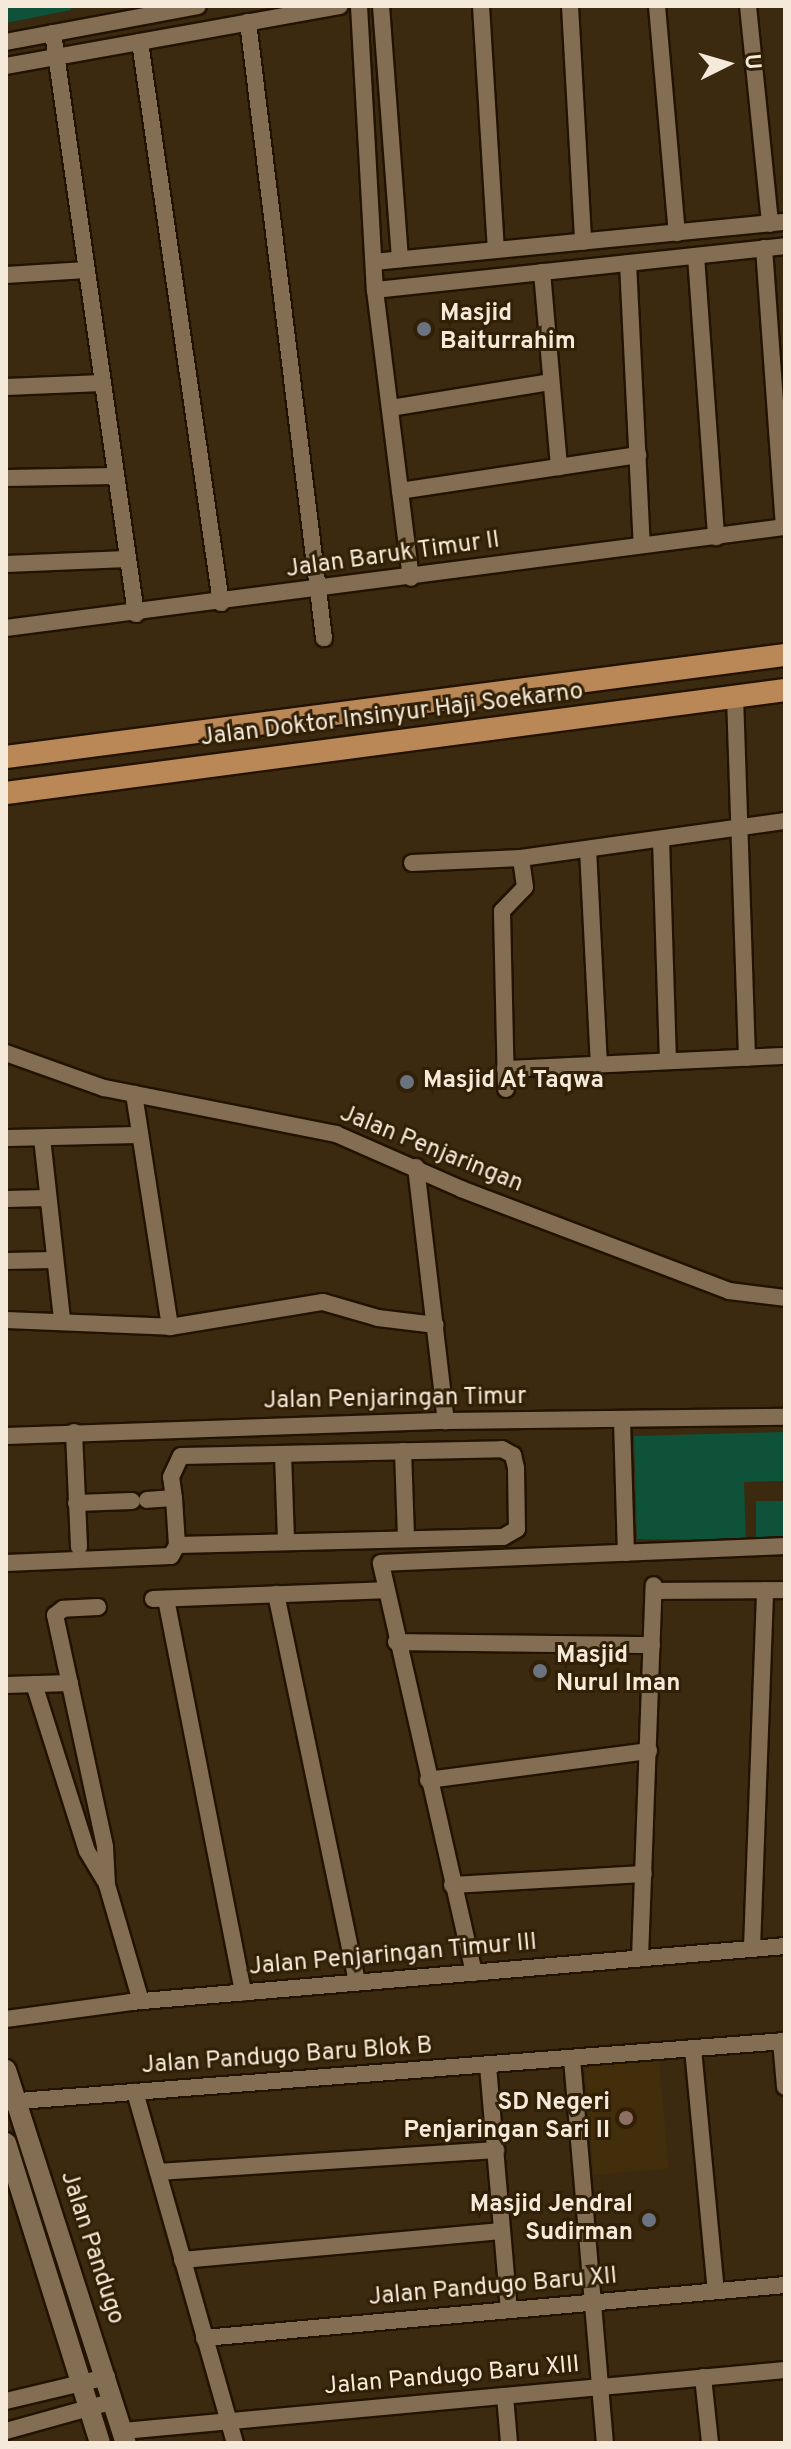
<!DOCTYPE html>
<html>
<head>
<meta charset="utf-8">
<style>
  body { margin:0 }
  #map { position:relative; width:791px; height:2449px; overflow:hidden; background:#3b2a10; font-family:Overpass,sans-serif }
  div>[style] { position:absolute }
  .built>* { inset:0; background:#432e0b; transform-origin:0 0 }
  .green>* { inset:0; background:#0e523a; transform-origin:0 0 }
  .roads { filter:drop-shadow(2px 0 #221200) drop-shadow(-2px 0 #221200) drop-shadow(0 2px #221200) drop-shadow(0 -2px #221200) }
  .minor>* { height:16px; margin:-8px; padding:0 8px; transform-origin:8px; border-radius:8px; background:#836e53 }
  .tertiary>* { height:20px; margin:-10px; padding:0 10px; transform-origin:10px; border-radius:10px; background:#836e53 }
  .primary>* { height:22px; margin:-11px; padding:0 11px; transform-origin:11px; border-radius:11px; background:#ba8757 }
  .dots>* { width:22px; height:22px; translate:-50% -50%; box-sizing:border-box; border:4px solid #312005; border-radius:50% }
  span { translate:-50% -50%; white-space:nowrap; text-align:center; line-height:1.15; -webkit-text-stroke:6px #312005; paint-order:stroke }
  .poi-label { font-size:24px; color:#f5e9da; font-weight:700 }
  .left { translate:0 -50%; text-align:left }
  .right { translate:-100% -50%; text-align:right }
  .street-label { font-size:24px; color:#f5e9da }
  .frame { position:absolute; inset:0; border:8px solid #f5e9da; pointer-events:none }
  .north { position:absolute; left:687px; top:24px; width:80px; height:80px; -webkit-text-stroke:6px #312005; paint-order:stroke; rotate:85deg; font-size:22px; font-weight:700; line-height:32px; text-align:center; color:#f5e9da }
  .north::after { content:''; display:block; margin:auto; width:28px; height:36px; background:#f5e9da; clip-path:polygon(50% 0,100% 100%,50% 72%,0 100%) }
</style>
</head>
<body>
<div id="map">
  <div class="built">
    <i style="left:659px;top:2059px;width:110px;height:75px;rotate:85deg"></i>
  </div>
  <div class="green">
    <i style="clip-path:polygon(6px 6px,71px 6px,71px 10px,6px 23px)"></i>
    <i style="clip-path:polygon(785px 1432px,785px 1481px,744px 1482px,746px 1540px,637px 1539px,634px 1436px)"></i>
    <i style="left:785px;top:1501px;width:38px;height:29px;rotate:90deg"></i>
  </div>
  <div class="roads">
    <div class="minor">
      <i style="left:359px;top:6px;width:284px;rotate:86.8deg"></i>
      <i style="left:375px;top:290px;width:290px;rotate:82.9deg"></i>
      <i style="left:381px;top:6px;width:254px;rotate:85.7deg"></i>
      <i style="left:481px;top:6px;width:244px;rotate:86.5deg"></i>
      <i style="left:570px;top:6px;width:236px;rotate:86.8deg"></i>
      <i style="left:657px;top:6px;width:228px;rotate:85deg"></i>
      <i style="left:748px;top:6px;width:219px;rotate:84.2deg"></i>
      <i style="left:248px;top:22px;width:621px;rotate:82.97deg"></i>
      <i style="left:53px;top:33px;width:587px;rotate:81.87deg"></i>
      <i style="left:6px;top:42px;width:195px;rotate:-10.6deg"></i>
      <i style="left:140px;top:42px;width:567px;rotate:81.78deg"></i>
      <i style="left:6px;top:66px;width:339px;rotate:-10.2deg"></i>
      <i style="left:764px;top:248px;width:280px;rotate:85.9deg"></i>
      <i style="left:696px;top:256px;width:282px;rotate:85.9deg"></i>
      <i style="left:374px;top:262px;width:413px;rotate:-5.6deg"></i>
      <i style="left:628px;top:263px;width:282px;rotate:87.2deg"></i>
      <i style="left:542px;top:272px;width:196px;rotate:85deg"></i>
      <i style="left:6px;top:275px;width:80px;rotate:-3.6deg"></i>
      <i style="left:375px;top:290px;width:412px;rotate:-6.1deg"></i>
      <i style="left:6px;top:387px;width:96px;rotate:-2.4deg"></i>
      <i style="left:390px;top:408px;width:163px;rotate:-9.2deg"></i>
      <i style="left:6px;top:478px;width:109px;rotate:-1.1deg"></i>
      <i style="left:400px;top:491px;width:241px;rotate:-8.6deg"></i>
      <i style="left:6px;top:564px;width:121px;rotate:-2.4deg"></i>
      <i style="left:6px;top:628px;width:786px;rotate:-7.39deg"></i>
      <i style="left:735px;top:696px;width:362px;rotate:88.1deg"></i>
      <i style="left:661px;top:839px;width:222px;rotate:88.2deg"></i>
      <i style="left:588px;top:849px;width:215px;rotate:87.1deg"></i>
      <i style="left:412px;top:863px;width:109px;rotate:-2.6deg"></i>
      <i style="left:521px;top:858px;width:267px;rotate:-8deg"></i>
      <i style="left:6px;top:1053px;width:104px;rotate:19.7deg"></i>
      <i style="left:104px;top:1088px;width:237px;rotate:11.2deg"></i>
      <i style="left:336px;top:1134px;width:137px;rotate:23.7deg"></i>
      <i style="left:461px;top:1189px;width:287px;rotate:20.8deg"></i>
      <i style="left:729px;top:1291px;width:56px;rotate:7.1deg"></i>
      <i style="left:505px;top:1069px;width:280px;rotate:-2.7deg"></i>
      <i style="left:506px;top:1089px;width:178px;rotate:-91.3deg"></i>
      <i style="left:502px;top:911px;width:33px;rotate:-46deg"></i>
      <i style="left:525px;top:887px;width:29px;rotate:-98deg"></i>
      <i style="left:134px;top:1094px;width:236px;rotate:81.2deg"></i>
      <i style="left:6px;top:1138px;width:134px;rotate:-1.3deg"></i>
      <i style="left:42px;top:1138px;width:183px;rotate:83.7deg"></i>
      <i style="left:416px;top:1167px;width:256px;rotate:83.3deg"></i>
      <i style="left:6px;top:1199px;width:41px;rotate:-1.4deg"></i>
      <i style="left:6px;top:1261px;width:47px;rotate:-1.2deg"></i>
      <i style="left:6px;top:1320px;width:164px;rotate:2.4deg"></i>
      <i style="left:170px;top:1327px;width:155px;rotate:-9.3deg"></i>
      <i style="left:323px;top:1302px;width:57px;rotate:16.2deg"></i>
      <i style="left:378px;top:1318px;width:58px;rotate:6.9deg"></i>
      <i style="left:622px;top:1420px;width:133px;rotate:88.3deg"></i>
      <i style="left:74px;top:1432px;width:115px;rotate:87.5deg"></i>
      <i style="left:6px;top:1436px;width:440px;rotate:-2deg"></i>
      <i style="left:446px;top:1421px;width:339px;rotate:-0.7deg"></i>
      <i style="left:403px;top:1451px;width:87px;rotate:88deg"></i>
      <i style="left:283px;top:1454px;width:88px;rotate:88deg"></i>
      <i style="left:174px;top:1498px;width:21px;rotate:-98deg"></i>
      <i style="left:171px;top:1477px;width:23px;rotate:-65deg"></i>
      <i style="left:181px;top:1456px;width:321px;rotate:-1.2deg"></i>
      <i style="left:502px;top:1449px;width:13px;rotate:29deg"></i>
      <i style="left:513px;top:1455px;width:13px;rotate:77deg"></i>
      <i style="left:516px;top:1468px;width:61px;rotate:89.1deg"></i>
      <i style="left:517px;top:1529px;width:16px;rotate:150deg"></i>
      <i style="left:503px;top:1537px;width:326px;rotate:178.6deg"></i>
      <i style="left:76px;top:1503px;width:56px;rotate:-2deg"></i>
      <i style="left:6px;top:1563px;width:165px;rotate:-2.4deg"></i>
      <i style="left:171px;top:1556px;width:13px;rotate:-61deg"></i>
      <i style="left:177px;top:1545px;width:47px;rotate:-93.7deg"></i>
      <i style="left:174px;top:1498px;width:27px;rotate:176deg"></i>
      <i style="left:654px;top:1591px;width:131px;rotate:-0.4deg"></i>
      <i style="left:276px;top:1594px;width:397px;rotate:78.2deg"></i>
      <i style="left:153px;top:1599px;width:231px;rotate:-2.2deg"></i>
      <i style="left:166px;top:1599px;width:401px;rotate:78.9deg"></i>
      <i style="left:98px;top:1607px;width:35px;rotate:177deg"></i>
      <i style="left:63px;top:1609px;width:10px;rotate:143deg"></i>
      <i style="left:55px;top:1615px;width:237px;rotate:77.8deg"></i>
      <i style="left:105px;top:1847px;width:38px;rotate:87deg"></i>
      <i style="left:107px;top:1885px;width:121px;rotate:73.7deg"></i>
      <i style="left:396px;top:1642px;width:256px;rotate:0.7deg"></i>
      <i style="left:34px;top:1684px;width:175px;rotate:72.4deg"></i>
      <i style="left:87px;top:1851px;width:35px;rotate:59deg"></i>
      <i style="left:6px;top:1685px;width:64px;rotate:-1.8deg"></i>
      <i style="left:428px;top:1780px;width:223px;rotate:-7.5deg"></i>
      <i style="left:452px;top:1885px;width:192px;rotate:-3.3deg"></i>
      <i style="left:752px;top:1948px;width:358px;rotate:-87.9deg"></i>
      <i style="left:640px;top:1958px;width:373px;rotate:-87.9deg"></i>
      <i style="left:474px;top:1973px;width:420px;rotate:-102.8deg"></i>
      <i style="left:381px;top:1563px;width:404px;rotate:-2.4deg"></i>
      <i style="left:6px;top:2019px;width:126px;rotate:-7.7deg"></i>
      <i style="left:131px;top:2002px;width:656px;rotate:-4.89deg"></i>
      <i style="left:781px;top:2041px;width:46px;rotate:85deg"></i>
      <i style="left:693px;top:2049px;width:243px;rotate:84.6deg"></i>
      <i style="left:572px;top:2059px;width:385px;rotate:85.1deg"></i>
      <i style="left:488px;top:2066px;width:245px;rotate:85.1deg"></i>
      <i style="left:135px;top:2092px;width:365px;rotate:74.1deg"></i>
      <i style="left:6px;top:2102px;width:781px;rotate:-4.48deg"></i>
      <i style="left:158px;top:2172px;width:339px;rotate:-3.7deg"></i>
      <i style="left:182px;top:2260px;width:321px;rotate:-5.2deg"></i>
      <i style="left:204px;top:2338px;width:583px;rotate:-5.21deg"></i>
      <i style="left:703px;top:2377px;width:66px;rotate:83.9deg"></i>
      <i style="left:505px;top:2396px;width:47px;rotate:85.1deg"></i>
      <i style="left:6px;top:2401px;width:104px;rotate:-13.4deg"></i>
      <i style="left:6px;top:2431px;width:112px;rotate:-15.5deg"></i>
      <i style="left:123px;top:2431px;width:665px;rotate:-5.26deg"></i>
    </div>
    <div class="tertiary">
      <i style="left:6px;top:2070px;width:392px;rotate:72.2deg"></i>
      <i style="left:6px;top:2143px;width:314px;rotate:72.6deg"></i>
    </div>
    <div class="primary">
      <i style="left:6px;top:757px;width:786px;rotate:-7.46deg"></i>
      <i style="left:6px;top:793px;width:786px;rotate:-7.53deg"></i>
    </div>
  </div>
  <div class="dots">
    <i style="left:424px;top:329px;background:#6b7280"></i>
    <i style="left:407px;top:1082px;background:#6b7280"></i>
    <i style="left:540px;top:1671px;background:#6b7280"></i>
    <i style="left:626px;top:2118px;background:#8d6e63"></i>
    <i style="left:649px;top:2220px;background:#6b7280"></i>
  </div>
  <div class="poi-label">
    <span class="left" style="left:440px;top:329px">Masjid<br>Baiturrahim</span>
    <span class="left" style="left:423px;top:1082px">Masjid At Taqwa</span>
    <span class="left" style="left:556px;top:1671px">Masjid<br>Nurul Iman</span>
    <span class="right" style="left:610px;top:2118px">SD Negeri<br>Penjaringan Sari II</span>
    <span class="right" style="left:633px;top:2220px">Masjid Jendral<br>Sudirman</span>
  </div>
  <div class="street-label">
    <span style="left:393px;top:556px;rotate:-8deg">Jalan Baruk Timur II</span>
    <span style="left:392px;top:716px;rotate:-7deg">Jalan Doktor Insinyur Haji Soekarno</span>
    <span style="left:431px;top:1150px;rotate:22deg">Jalan Penjaringan</span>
    <span style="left:395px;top:1400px;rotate:-1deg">Jalan Penjaringan Timur</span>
    <span style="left:393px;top:1956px;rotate:-5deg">Jalan Penjaringan Timur III</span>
    <span style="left:287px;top:2057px;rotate:-4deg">Jalan Pandugo Baru Blok B</span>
    <span style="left:91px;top:2248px;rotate:72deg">Jalan Pandugo</span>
    <span style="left:493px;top:2288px;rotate:-5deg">Jalan Pandugo Baru XII</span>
    <span style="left:452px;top:2377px;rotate:-5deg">Jalan Pandugo Baru XIII</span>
  </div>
  <div class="frame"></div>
  <div class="north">U</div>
</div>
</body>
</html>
